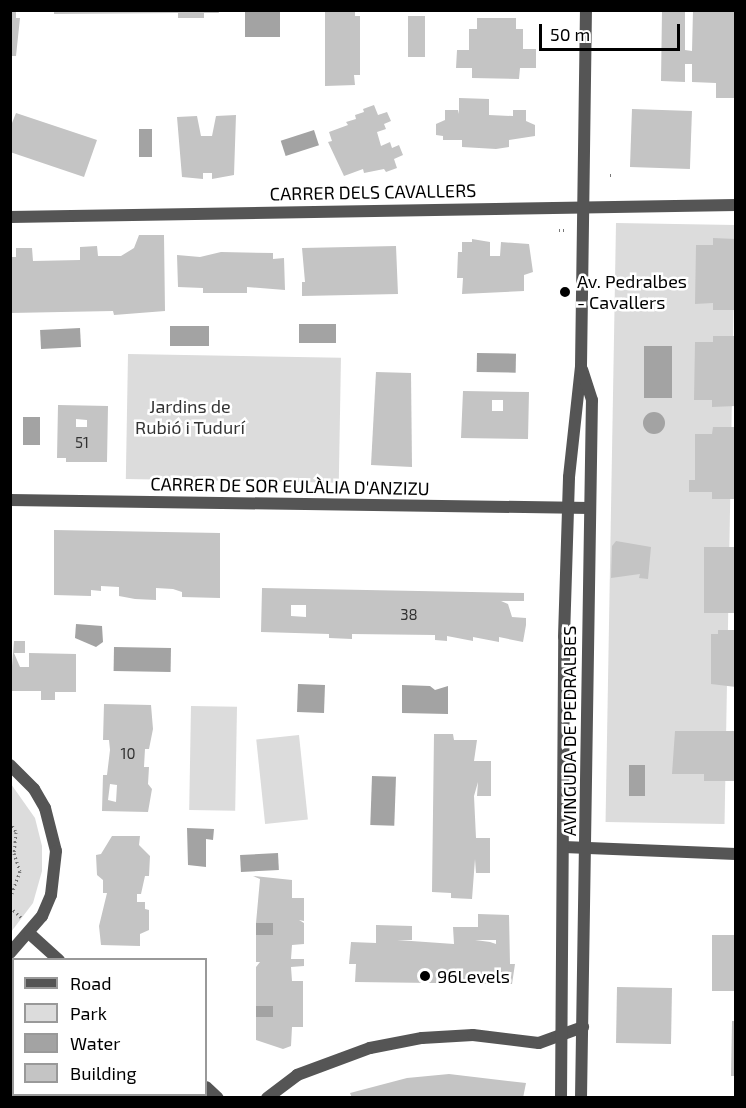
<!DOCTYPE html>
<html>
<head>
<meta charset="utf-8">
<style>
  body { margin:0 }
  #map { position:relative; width:746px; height:1108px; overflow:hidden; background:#fff; font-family:"Exo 2",sans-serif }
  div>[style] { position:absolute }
  .green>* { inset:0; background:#dcdcdc; transform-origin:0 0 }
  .water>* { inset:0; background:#a3a3a3; transform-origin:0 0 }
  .round { border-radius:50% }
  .building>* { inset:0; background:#c4c4c4; transform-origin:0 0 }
  .path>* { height:3px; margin-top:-1.5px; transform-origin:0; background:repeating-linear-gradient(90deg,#777 0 1.5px,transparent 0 4.5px) }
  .minor>* { height:12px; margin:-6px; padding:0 6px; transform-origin:6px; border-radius:6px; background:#555 }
  .tertiary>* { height:12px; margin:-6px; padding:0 6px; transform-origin:6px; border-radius:6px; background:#555 }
  .dots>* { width:16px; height:16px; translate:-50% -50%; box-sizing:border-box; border:3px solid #fff; border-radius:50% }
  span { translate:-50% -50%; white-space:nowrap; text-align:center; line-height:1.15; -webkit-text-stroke:5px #fff; paint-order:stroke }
  .number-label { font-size:15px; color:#313131 }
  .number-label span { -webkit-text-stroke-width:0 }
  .street-label { font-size:18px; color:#000 }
  .poi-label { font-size:18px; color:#000 }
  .left { translate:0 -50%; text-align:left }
  .park-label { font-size:18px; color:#333 }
  .frame { position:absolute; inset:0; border:12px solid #000; pointer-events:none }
  .legend { position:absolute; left:12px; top:958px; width:195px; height:138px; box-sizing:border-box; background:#fff; border:2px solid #999; margin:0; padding:8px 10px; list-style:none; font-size:18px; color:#000 }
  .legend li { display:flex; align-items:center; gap:12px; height:30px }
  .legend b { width:30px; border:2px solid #999 }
  .scale { position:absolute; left:539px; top:24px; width:141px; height:27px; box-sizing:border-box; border:3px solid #000; border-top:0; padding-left:8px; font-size:18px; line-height:21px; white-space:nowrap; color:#000; -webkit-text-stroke:4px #fff; paint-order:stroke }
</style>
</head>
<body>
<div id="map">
  <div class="green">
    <i style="left:616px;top:223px;width:119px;height:599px;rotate:1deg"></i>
    <i style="left:128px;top:354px;width:213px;height:125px;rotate:1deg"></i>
    <i style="left:191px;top:706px;width:46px;height:104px;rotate:1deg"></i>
    <i style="left:299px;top:735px;width:85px;height:43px;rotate:84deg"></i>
    <i style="clip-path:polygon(11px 784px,35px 818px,42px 846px,42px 871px,33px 903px,11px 932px)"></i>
  </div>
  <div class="water">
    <i style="left:245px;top:11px;width:35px;height:26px"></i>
    <i style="left:139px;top:129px;width:13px;height:28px"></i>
    <i style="left:314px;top:130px;width:16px;height:35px;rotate:72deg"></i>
    <i style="left:299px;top:324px;width:37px;height:19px"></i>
    <i style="left:209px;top:326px;width:20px;height:39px;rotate:90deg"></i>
    <i style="left:80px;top:328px;width:19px;height:40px;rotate:87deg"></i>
    <i style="left:644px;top:346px;width:28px;height:52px"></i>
    <i style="left:477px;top:353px;width:39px;height:19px;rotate:1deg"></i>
    <i class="round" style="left:643px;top:412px;width:22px;height:22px"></i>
    <i style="left:23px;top:417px;width:17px;height:28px"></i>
    <i style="clip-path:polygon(76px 624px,102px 626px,103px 642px,96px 647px,75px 638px)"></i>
    <i style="left:114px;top:647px;width:57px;height:24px;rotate:1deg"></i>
    <i style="left:298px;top:684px;width:27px;height:28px;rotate:2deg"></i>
    <i style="clip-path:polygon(402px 685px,430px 686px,435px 690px,448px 686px,448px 714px,402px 713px)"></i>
    <i style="left:629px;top:765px;width:16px;height:31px"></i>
    <i style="left:372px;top:776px;width:24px;height:49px;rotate:2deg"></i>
    <i style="clip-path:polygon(187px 828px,214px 829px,213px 840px,206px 839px,206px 867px,188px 865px)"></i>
    <i style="left:278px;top:853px;width:17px;height:38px;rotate:87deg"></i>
    <i style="left:256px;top:923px;width:17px;height:12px"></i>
    <i style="left:256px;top:1006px;width:17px;height:11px"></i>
  </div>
  <div class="building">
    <i style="clip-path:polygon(10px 10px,16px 10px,16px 18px,20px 18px,16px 56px,10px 56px)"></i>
    <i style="clip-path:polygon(54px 10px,218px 10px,219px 13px,204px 13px,204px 18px,178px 18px,178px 13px,54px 14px)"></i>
    <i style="clip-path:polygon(325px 10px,355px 10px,355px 16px,360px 16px,360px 75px,354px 75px,355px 85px,325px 86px)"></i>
    <i style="clip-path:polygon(662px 10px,685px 10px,685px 50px,692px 51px,693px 10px,736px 12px,736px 98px,716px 98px,716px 83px,692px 82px,692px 64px,685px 64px,685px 82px,661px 81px)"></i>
    <i style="left:408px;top:16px;width:17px;height:41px"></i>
    <i style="clip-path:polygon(477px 18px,516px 18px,516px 29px,523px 29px,523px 49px,536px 49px,536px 68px,520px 68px,519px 79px,472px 78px,472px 68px,456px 68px,457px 50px,469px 50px,469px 29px,477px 29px)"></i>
    <i style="clip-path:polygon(459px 98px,489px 99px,489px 115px,513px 116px,513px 110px,526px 110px,526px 121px,535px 125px,535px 136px,509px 140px,509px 147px,496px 149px,462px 147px,462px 140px,443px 140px,443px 136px,436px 135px,436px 124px,445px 120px,445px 110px,458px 110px,459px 114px)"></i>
    <i style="clip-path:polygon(374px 105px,378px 115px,387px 112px,391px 121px,384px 124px,386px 129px,377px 132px,381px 146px,390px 142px,392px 148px,399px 145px,403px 155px,394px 159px,397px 168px,386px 172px,384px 169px,364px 173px,363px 169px,344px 176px,328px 142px,332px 141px,329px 132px,348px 125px,346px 122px,356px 119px,355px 115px,364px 112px,363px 109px)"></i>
    <i style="left:632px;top:109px;width:60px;height:58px;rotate:2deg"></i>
    <i style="clip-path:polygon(16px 113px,97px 140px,84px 177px,10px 152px,10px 128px)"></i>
    <i style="clip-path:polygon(236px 115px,234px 175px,212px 179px,212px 173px,203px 173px,203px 179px,182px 177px,177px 117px,197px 116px,201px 136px,212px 136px,216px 116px)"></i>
    <i style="clip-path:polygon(139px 235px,164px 235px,165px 311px,114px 315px,113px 311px,10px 313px,10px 257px,16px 257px,16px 248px,32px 248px,33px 261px,80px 260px,80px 247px,97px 246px,98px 256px,121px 256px,134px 248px)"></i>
    <i style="clip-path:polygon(713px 238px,736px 239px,736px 310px,713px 310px,713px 303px,695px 304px,696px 245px,713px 245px)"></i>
    <i style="clip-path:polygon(472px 239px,490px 242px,490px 256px,500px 256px,501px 242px,529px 244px,533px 272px,524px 275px,524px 291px,462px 294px,463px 278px,457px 278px,458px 252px,462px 252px,462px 242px,472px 242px)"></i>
    <i style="clip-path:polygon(396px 246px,398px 294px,302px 296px,302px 282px,305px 282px,302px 248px)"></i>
    <i style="clip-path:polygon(221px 252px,273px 253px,273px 259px,284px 258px,285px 290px,247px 287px,247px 293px,203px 293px,203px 288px,178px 287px,177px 255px,200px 257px)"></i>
    <i style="clip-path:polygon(713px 336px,736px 336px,736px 406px,712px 407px,712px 400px,694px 400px,695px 342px,713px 342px)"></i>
    <i style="clip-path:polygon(376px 372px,411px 373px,412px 467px,371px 465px)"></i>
    <i style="clip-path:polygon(evenodd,463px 391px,529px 392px,528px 439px,461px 438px,463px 391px,492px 400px,503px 400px,503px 411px,492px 411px,492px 400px)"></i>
    <i style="clip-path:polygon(evenodd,58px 405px,108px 406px,107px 462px,66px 462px,66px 458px,57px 458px,58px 405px,76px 419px,87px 420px,87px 427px,76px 427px,76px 419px)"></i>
    <i style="clip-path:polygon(713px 427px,736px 427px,736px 499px,712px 499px,712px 492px,689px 492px,689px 480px,695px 480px,695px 434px,712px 434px)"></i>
    <i style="clip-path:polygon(54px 530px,220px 533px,220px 598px,182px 597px,182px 592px,173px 589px,156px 588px,156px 600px,135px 599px,119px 596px,119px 587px,101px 586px,101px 591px,91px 590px,91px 596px,54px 595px)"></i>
    <i style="clip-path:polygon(616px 541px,651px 547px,648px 579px,639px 578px,640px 574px,611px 578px,612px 546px)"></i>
    <i style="left:736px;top:547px;width:66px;height:32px;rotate:90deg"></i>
    <i style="clip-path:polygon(evenodd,262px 588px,524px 593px,524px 601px,501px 601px,508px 604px,512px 617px,526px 618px,526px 625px,523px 642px,499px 637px,499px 642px,473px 637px,473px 641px,447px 636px,447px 641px,435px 640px,435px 635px,352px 634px,352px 639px,329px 638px,329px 634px,261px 632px,262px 588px,291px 605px,306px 605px,306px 617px,291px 616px,291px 605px)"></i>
    <i style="clip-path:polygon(718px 630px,736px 630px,736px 687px,711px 684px,711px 634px,718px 634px)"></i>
    <i style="clip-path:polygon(14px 641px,25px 641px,25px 653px,14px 653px,20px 667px,29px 667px,29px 653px,76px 654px,76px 692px,55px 692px,55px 700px,41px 700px,41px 691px,10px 691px)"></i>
    <i style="clip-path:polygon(evenodd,104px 704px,151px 705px,153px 729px,149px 749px,145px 749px,144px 767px,149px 767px,148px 784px,152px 789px,148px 812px,102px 811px,103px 775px,107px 775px,110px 750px,109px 740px,103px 740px,104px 704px,110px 784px,117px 785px,116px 802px,108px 800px,110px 784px)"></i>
    <i style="clip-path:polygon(675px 731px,736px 731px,736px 781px,704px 781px,704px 774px,672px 774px)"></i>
    <i style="clip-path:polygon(434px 734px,453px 734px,454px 740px,477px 740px,474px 761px,491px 761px,491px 796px,477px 796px,478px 782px,474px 796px,476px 838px,490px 838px,490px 873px,476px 873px,475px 859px,472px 899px,451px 898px,451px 893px,432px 892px)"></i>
    <i style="clip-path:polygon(112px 836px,140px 836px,139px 845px,150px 856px,149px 876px,145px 876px,141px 894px,137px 894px,137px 902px,145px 902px,145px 909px,149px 910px,149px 930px,140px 934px,140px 946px,101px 945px,99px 926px,107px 893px,103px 893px,103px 880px,97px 875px,96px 855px,101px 854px)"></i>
    <i style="clip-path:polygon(253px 876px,292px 880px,292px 898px,304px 898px,304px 921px,299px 920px,304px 923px,304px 944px,292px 945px,291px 959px,304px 959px,304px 966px,291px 967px,292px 981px,303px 981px,303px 1027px,292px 1027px,291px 1046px,283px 1049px,256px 1040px,256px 1017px,273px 1017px,273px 1006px,256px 1006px,256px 967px,260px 962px,256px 962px,256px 935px,273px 935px,273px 923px,256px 923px,260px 879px)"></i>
    <i style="clip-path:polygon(evenodd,478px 914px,509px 915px,510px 964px,515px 964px,512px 984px,355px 982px,356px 964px,349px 964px,351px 942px,376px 943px,376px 925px,412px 926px,412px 940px,397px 940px,454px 944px,453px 927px,478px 927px,478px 914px,475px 940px,496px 940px,496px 944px,490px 942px,475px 940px)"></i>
    <i style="left:712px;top:935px;width:24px;height:56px"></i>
    <i style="clip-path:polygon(14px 984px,14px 1037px,10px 1037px)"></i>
    <i style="left:617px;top:987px;width:55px;height:56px;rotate:1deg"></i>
    <i style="clip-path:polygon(732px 1021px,736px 1021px,736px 1076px,731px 1076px)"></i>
    <i style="left:10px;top:1048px;width:4px;height:44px;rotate:14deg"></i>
    <i style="clip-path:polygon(449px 1074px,526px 1083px,523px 1098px,352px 1098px,350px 1093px,407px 1078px)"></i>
    <i style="clip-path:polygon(141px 1094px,175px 1094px,179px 1098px,144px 1098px)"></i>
  </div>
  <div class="path">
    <i style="left:610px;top:175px;width:4px"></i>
    <i style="left:559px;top:230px;width:5px"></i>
    <i style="left:10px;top:822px;width:12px;rotate:59deg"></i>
    <i style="left:16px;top:832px;width:21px;rotate:95deg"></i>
    <i style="left:14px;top:853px;width:19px;rotate:72deg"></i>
    <i style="left:20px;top:871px;width:29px;rotate:110deg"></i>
    <i style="left:10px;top:907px;width:16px;rotate:43deg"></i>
    <i style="left:51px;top:1098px;width:4px;rotate:-90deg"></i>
    <i style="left:185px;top:1098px;width:2px;rotate:-63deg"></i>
  </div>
  <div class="minor">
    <i style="left:10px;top:217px;width:726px;rotate:-0.95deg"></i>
    <i style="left:10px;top:500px;width:580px;rotate:0.79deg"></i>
    <i style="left:10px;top:765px;width:34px;rotate:45deg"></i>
    <i style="left:34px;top:789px;width:22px;rotate:60deg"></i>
    <i style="left:45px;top:808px;width:44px;rotate:75.7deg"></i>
    <i style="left:56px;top:851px;width:44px;rotate:96.5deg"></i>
    <i style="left:51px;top:895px;width:23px;rotate:113deg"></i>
    <i style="left:42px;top:916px;width:49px;rotate:130.9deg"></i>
    <i style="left:564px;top:847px;width:172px;rotate:2.3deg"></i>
    <i style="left:30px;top:934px;width:39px;rotate:42deg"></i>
    <i style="left:206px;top:1087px;width:16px;rotate:43deg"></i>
    <i style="left:267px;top:1098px;width:38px;rotate:-37deg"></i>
    <i style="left:297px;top:1075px;width:78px;rotate:-20.3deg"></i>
    <i style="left:370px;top:1048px;width:53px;rotate:-10.9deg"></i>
    <i style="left:422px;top:1038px;width:51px;rotate:-3.4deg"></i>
    <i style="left:473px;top:1035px;width:66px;rotate:6.9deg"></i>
    <i style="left:539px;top:1043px;width:47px;rotate:-20deg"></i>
  </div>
  <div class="tertiary">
    <i style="left:561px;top:1098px;width:461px;rotate:-89.6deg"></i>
    <i style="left:564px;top:637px;width:160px;rotate:-88.2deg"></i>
    <i style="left:569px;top:477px;width:112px;rotate:-83.8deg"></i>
    <i style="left:581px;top:366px;width:356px;rotate:-89.2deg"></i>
    <i style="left:581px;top:1098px;width:698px;rotate:-89.1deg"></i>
    <i style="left:592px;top:400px;width:32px;rotate:-108deg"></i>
  </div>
  <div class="dots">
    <i style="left:565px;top:292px;background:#000"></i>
    <i style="left:425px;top:976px;background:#000"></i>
  </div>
  <div class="number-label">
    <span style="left:82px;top:443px">51</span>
    <span style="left:409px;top:615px">38</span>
    <span style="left:128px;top:754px">10</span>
  </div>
  <div class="street-label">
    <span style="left:373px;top:192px;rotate:-1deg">CARRER DELS CAVALLERS</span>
    <span style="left:290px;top:486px;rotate:1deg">CARRER DE SOR EULÀLIA D'ANZIZU</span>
    <span style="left:569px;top:731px;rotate:-90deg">AVINGUDA DE PEDRALBES</span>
  </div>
  <div class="poi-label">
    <span class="left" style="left:577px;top:292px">Av. Pedralbes<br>- Cavallers</span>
    <span class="left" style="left:437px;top:976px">96Levels</span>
  </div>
  <div class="park-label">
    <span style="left:190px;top:417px">Jardins de<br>Rubió i Tudurí</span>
  </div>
  <div class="frame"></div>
  <ul class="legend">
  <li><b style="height:8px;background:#555"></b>Road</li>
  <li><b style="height:16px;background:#dcdcdc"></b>Park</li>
  <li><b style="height:16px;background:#a3a3a3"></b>Water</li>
  <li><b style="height:16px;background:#c4c4c4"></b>Building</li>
  </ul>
  <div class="scale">50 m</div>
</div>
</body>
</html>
